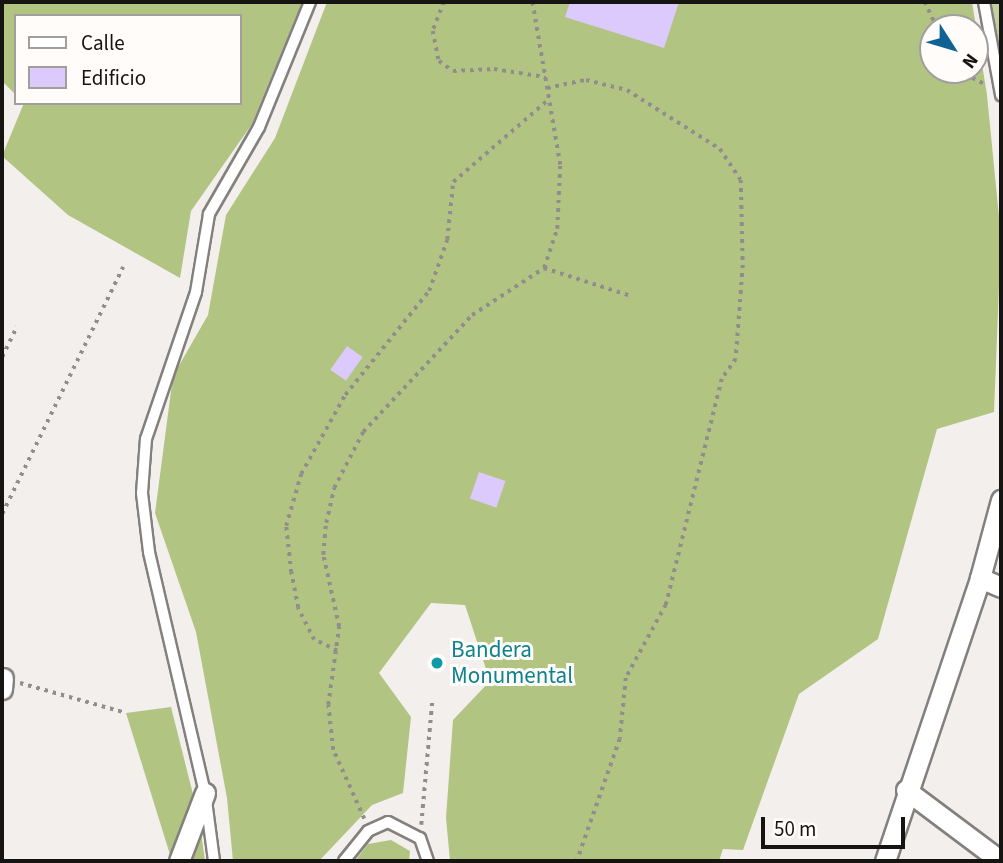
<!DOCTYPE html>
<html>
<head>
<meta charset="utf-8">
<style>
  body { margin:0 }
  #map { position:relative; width:1003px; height:863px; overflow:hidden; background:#f2efec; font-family:"Source Sans 3",sans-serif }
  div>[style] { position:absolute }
  .green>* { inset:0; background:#c2d0a0 }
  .forest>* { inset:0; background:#b2c482 }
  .building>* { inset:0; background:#ddcafd; transform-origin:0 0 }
  .path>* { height:3.5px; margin-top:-1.75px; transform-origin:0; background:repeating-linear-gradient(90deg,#908e8c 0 3.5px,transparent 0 8.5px) }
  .roads { filter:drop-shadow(2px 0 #83807d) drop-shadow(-2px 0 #83807d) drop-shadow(0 2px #83807d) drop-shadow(0 -2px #83807d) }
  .lane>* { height:10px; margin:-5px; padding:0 5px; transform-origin:5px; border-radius:5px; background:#fff }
  .street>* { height:19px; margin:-9.5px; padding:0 9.5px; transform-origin:9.5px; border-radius:9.5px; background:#fff }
  .dots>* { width:19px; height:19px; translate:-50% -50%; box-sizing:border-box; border:4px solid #fffcfa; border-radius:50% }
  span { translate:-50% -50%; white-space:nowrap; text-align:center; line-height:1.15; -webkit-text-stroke:6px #fffcfa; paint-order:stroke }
  .culture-label { font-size:23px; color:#0d838f }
  .left { translate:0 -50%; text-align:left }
  .frame { position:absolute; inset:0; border:4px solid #151413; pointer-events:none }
  .legend { position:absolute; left:14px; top:14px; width:228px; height:91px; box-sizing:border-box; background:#fffcfa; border:2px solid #a19f9e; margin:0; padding:9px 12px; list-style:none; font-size:21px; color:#151413 }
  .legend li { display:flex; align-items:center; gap:14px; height:35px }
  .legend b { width:35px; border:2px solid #a19f9e }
  .north { position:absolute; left:919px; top:14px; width:70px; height:70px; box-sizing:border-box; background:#fffcfa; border:2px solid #a19f9e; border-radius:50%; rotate:127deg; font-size:19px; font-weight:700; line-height:28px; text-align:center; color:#151413 }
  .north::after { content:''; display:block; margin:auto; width:24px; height:32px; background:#106294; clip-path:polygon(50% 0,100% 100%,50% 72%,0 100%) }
  .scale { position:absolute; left:761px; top:817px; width:144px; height:32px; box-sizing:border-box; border:4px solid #151413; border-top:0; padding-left:9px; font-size:21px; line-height:24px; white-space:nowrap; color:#151413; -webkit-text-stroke:5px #fffcfa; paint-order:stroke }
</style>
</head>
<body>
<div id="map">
  <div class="green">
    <i style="clip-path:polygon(990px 2px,1001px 2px,1001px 67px)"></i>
  </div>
  <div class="forest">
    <i style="clip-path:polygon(2px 2px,302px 2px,252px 124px,191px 211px,180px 278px,68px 215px,2px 156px,24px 103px,240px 103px,240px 16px,16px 16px,16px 95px,2px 81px)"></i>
    <i style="clip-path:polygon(evenodd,327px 2px,972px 2px,987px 95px,1001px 237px,994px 412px,937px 429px,878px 639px,799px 694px,743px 850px,723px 849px,719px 861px,450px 861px,446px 818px,453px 720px,490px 681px,465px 605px,431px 603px,379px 673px,411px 717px,403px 793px,372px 805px,319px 861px,233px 861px,227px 798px,196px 632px,155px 513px,173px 376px,208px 315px,226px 215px,275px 138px,327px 2px,933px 28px,975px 28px,975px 70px,933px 70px,933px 28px)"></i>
    <i style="clip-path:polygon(171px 707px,199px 818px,205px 861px,172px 861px,126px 713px)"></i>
    <i style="clip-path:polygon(391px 840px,410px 851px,409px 861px,355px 861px,368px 844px)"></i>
  </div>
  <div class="building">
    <i style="clip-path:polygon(570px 2px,679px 2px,664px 48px,565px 17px)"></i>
    <i style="left:347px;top:346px;width:19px;height:29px;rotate:35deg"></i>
    <i style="left:479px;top:472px;width:28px;height:28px;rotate:19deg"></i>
  </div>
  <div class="path">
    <i style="left:444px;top:2px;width:31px;rotate:111deg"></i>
    <i style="left:433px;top:31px;width:31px;rotate:79deg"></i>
    <i style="left:439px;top:61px;width:17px;rotate:36deg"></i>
    <i style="left:453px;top:71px;width:41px;rotate:-2.8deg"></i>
    <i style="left:494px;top:69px;width:52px;rotate:8.9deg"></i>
    <i style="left:925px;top:2px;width:29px;rotate:65deg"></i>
    <i style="left:957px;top:70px;width:33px;rotate:27deg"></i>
    <i style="left:547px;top:88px;width:40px;rotate:-12deg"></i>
    <i style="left:586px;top:80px;width:42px;rotate:13.7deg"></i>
    <i style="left:627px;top:90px;width:110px;rotate:32.4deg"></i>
    <i style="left:720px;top:149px;width:37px;rotate:56deg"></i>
    <i style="left:741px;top:180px;width:85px;rotate:88.7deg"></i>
    <i style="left:743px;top:265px;width:94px;rotate:94.3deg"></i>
    <i style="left:736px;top:359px;width:24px;rotate:125deg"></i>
    <i style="left:722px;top:379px;width:233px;rotate:103.9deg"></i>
    <i style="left:666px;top:605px;width:83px;rotate:118.7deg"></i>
    <i style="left:626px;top:678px;width:61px;rotate:95.6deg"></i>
    <i style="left:620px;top:739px;width:129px;rotate:109.4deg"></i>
    <i style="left:544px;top:268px;width:91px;rotate:17.8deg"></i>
    <i style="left:2px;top:357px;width:34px;rotate:-64deg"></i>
    <i style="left:2px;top:514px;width:275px;rotate:-63.9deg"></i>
    <i style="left:337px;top:651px;width:25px;rotate:-154deg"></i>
    <i style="left:314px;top:640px;width:36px;rotate:-117deg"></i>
    <i style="left:298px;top:608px;width:36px;rotate:-101deg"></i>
    <i style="left:291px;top:573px;width:47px;rotate:-96.1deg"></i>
    <i style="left:286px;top:526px;width:54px;rotate:-73.9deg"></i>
    <i style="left:301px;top:474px;width:90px;rotate:-60.9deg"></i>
    <i style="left:345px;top:395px;width:134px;rotate:-51.1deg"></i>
    <i style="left:429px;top:291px;width:54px;rotate:-70.6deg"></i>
    <i style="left:447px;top:240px;width:58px;rotate:-84.1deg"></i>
    <i style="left:453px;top:182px;width:125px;rotate:-40.8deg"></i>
    <i style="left:20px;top:683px;width:110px;rotate:15.8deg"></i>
    <i style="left:364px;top:819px;width:76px;rotate:-114.2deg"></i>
    <i style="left:333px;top:750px;width:45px;rotate:-96.3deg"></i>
    <i style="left:328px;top:705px;width:79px;rotate:-82deg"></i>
    <i style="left:339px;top:627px;width:74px;rotate:-102.5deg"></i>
    <i style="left:323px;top:555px;width:32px;rotate:-85deg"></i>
    <i style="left:326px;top:523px;width:36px;rotate:-77deg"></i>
    <i style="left:334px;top:488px;width:63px;rotate:-62.6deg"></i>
    <i style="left:363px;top:432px;width:160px;rotate:-47deg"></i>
    <i style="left:472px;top:315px;width:86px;rotate:-33.1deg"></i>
    <i style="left:544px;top:268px;width:41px;rotate:-71.6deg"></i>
    <i style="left:557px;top:229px;width:64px;rotate:-87.3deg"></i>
    <i style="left:560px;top:165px;width:165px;rotate:-99.7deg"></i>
    <i style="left:421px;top:825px;width:124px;rotate:-84.9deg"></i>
  </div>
  <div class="roads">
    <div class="lane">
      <i style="left:984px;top:2px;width:95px;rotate:79.6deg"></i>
      <i style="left:214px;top:861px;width:69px;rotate:-97.5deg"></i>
      <i style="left:205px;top:793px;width:247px;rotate:-103.1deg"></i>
      <i style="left:149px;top:552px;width:59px;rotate:-96.8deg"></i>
      <i style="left:142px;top:493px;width:54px;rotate:-85.8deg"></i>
      <i style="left:146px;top:439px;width:155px;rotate:-71.2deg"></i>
      <i style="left:196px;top:292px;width:79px;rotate:-80.5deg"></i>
      <i style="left:209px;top:214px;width:100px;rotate:-60.1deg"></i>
      <i style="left:259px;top:127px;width:135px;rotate:-67.8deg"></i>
      <i style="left:344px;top:861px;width:38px;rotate:-51deg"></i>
      <i style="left:368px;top:831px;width:22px;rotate:-24deg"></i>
      <i style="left:388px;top:822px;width:36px;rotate:27deg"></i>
      <i style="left:420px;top:838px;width:24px;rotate:71deg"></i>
    </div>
    <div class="street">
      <i style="left:980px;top:578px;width:23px;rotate:23deg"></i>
      <i style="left:2px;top:689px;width:11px;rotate:-85deg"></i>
      <i style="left:906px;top:790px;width:119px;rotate:36.8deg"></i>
      <i style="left:179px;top:861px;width:73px;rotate:-69.1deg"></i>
      <i style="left:885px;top:861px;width:299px;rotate:-71.4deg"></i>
      <i style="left:980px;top:578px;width:81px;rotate:-74.9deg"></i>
    </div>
  </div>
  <div class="dots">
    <i style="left:437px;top:663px;background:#0f9aa8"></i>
  </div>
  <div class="culture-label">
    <span class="left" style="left:451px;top:663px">Bandera<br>Monumental</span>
  </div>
  <div class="frame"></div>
  <ul class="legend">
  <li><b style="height:9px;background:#fff"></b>Calle</li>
  <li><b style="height:19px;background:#ddcafd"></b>Edificio</li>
  </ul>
  <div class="north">N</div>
  <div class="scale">50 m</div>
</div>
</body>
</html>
